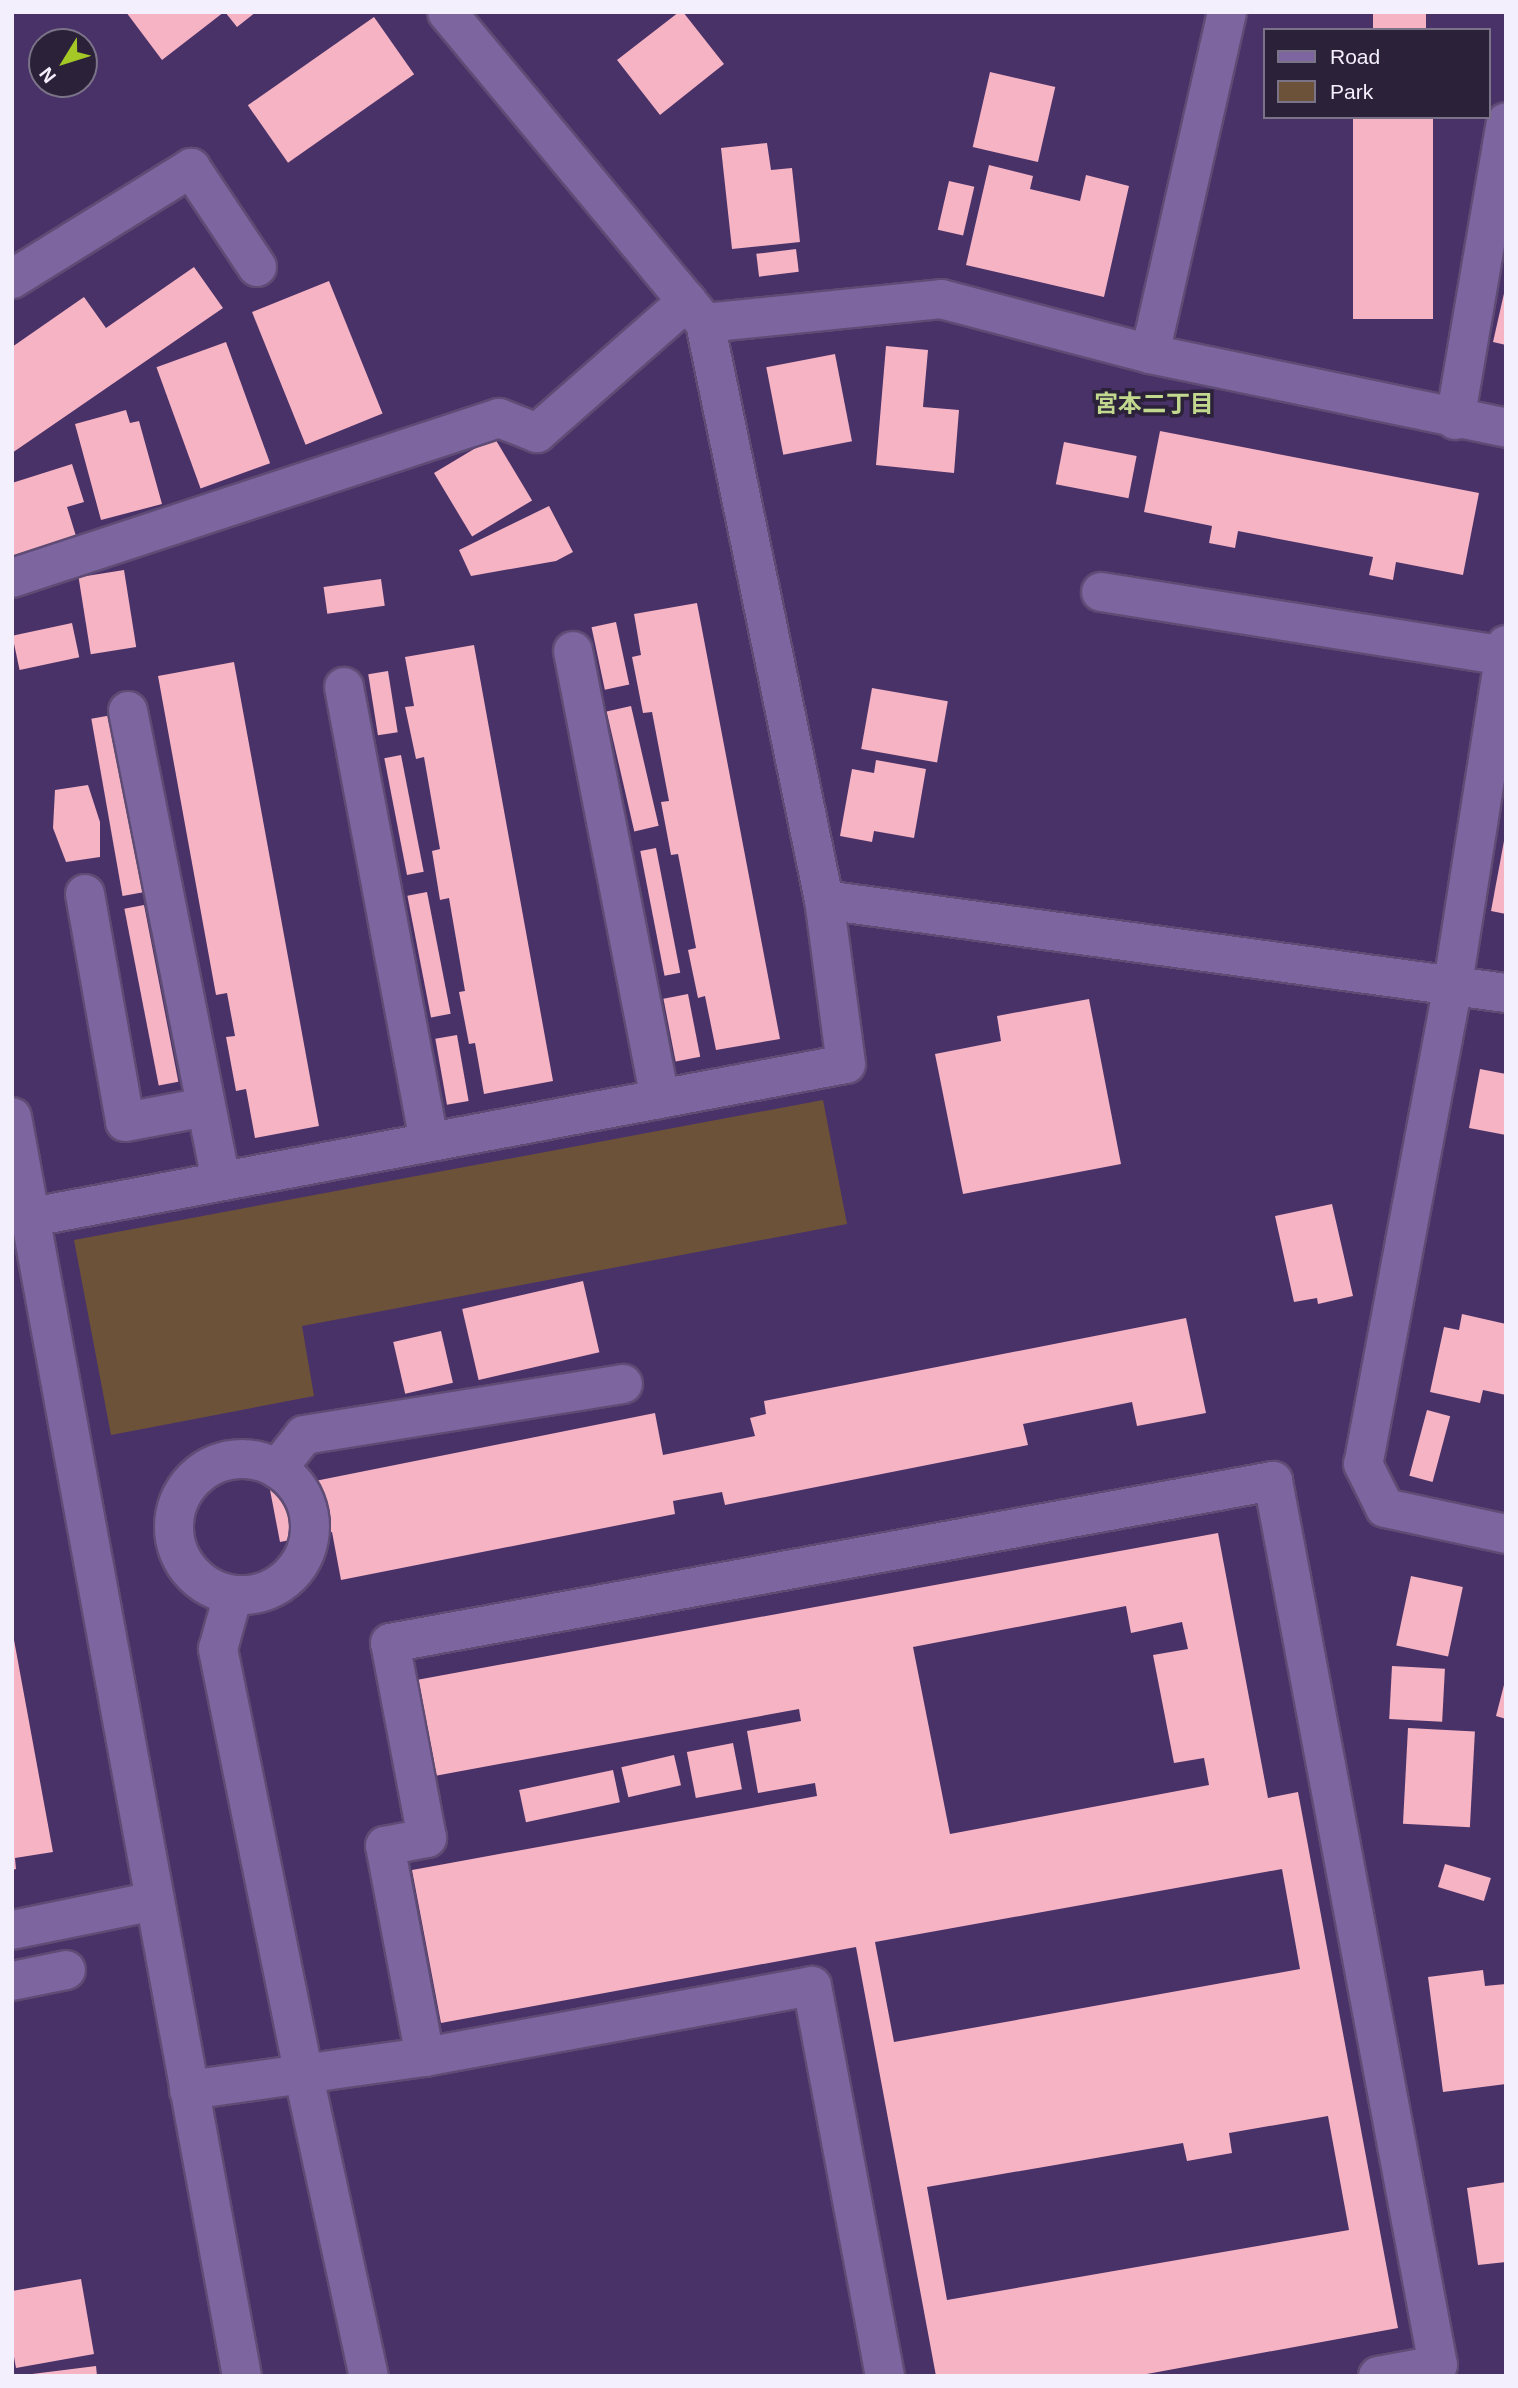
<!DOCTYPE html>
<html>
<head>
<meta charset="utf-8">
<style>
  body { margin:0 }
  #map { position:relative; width:1518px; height:2388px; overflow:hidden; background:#493267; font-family:Arial,"Noto Sans JP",sans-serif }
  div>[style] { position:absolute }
  .green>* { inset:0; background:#6d523a }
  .building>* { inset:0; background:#f6b3c4; transform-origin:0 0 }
  .roads { filter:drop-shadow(2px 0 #5f4c75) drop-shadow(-2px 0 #5f4c75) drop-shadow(0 2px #5f4c75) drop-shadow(0 -2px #5f4c75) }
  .minor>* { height:38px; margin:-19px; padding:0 19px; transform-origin:19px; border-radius:19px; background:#7d659f }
  .minor>.ring { margin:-19px; padding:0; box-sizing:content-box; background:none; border:38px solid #7d659f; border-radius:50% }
  span { translate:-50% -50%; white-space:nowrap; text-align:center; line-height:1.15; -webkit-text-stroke:7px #2b2139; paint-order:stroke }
  .neighbourhood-label { font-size:24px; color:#c1d88e; font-weight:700 }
  .frame { position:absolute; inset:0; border:14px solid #f4effc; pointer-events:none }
  .legend { position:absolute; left:1263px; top:28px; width:228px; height:91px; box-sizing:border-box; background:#2b2139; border:2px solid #7b7387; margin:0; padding:9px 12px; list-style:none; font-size:21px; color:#f4effc }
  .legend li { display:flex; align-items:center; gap:14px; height:35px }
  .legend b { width:35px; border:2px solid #7b7387 }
  .north { position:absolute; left:28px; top:28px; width:70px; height:70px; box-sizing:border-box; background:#2b2139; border:2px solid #7b7387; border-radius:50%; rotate:232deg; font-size:19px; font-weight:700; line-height:28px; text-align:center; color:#f4effc }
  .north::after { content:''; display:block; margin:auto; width:24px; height:32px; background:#a4c825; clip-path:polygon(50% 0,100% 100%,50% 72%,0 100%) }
</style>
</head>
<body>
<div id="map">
  <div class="green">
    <i style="clip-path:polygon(823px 1100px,847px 1224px,302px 1326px,314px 1396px,111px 1435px,74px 1240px)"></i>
  </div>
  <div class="building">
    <i style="clip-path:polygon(126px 12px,224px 12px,162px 60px)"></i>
    <i style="clip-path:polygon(225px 12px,256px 12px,237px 27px)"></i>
    <i style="clip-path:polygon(679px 12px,683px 12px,724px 64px,660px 115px,617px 60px)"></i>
    <i style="left:1373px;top:12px;width:53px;height:18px"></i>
    <i style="left:374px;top:17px;width:70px;height:154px;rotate:55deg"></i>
    <i style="left:990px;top:72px;width:67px;height:77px;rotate:13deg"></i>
    <i style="left:1353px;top:117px;width:80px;height:202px"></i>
    <i style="clip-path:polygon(767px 143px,771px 170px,792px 168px,800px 242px,732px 249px,721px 148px)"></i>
    <i style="clip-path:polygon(989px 165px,1033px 176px,1030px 189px,1080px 201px,1086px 175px,1129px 186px,1104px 297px,966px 265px)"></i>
    <i style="left:949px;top:181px;width:26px;height:50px;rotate:13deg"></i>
    <i style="left:796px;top:249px;width:23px;height:40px;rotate:83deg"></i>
    <i style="clip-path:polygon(194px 267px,223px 308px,12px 453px,12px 347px,84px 297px,106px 328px)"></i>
    <i style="left:329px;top:281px;width:143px;height:83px;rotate:68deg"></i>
    <i style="clip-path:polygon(1505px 289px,1506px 289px,1506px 345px,1493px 342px)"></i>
    <i style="left:226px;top:342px;width:129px;height:74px;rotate:70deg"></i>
    <i style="clip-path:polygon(886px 346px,928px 350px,923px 407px,959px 410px,954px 473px,876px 465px)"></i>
    <i style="left:835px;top:354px;width:89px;height:70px;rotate:79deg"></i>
    <i style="clip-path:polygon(126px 410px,130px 423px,139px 421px,162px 504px,101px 520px,75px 424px)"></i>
    <i style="clip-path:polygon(1160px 431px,1479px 493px,1463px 575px,1396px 562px,1393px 580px,1369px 575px,1373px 557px,1238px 531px,1235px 548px,1209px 543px,1212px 526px,1144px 512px)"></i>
    <i style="left:494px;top:437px;width:74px;height:70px;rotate:59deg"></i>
    <i style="left:1064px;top:442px;width:74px;height:43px;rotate:11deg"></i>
    <i style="clip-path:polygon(72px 464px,84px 502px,67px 507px,76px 536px,12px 556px,12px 483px)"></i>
    <i style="clip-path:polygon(549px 506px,573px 552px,556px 561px,471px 576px,459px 550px)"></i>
    <i style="left:124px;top:570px;width:78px;height:46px;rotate:81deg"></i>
    <i style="left:381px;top:579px;width:27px;height:58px;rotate:82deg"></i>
    <i style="clip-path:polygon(697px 603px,780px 1039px,716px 1050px,705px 996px,698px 998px,688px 950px,696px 948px,678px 854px,671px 855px,661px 802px,669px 801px,652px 712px,643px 713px,632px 657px,641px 655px,634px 614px)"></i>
    <i style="left:616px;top:622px;width:64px;height:25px;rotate:78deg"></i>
    <i style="left:72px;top:623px;width:35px;height:61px;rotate:78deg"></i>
    <i style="clip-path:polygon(474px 645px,553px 1081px,484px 1094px,475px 1043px,469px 1044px,459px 992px,465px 991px,449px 898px,440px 900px,432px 851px,440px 849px,424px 757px,416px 759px,405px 707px,414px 706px,405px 657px)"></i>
    <i style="clip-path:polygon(234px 662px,319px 1126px,255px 1138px,246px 1089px,236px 1091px,226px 1037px,235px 1036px,227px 993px,216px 995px,158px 676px)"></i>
    <i style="left:388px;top:671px;width:62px;height:20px;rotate:81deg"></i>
    <i style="left:872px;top:688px;width:77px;height:62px;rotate:10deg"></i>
    <i style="left:631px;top:706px;width:123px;height:25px;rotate:77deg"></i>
    <i style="left:112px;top:715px;width:180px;height:21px;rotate:80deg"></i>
    <i style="left:401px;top:755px;width:119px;height:17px;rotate:79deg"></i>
    <i style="clip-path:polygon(876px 760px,926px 769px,914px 838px,874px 831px,872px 842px,840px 836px,852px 769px,874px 773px)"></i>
    <i style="clip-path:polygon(88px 785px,100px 822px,100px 857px,66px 862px,53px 828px,55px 790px)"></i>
    <i style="clip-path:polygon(1504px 841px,1506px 841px,1506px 914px,1491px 911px)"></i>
    <i style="left:656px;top:848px;width:127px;height:16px;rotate:79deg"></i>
    <i style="left:427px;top:892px;width:124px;height:20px;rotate:79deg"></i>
    <i style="left:144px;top:905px;width:180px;height:20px;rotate:79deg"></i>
    <i style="left:688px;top:994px;width:64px;height:25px;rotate:79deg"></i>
    <i style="clip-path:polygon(1089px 999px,1121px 1164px,963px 1194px,935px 1054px,1001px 1041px,997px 1016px)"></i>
    <i style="left:457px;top:1035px;width:67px;height:22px;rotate:80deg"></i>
    <i style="clip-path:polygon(1480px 1069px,1506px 1074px,1506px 1135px,1469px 1128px)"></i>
    <i style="clip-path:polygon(1332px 1204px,1353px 1296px,1318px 1304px,1317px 1298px,1294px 1302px,1275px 1216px)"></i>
    <i style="left:583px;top:1281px;width:73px;height:124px;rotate:77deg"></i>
    <i style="clip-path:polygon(1462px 1314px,1506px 1324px,1506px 1395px,1483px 1390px,1480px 1403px,1430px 1392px,1444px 1327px,1459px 1330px)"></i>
    <i style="clip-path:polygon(1186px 1318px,1206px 1413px,1137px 1426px,1132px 1402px,1023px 1424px,1028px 1445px,725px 1505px,722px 1492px,673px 1501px,675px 1514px,341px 1580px,332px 1532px,280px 1542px,270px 1490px,655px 1413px,663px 1455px,755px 1436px,750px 1418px,766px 1414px,764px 1401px)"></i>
    <i style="left:441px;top:1331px;width:53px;height:49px;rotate:77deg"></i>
    <i style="left:1427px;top:1410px;width:24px;height:68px;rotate:15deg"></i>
    <i style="clip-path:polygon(evenodd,1218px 1533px,1268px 1798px,1298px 1792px,1398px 2328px,1136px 2376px,936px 2376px,856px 1947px,441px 2023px,412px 1870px,817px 1796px,815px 1783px,758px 1793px,747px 1731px,801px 1721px,799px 1709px,429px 1777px,411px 1681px,1218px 1533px,1126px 1606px,1131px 1633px,1182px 1622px,1188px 1649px,1153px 1655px,1174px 1763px,1204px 1758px,1209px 1785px,950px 1834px,913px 1647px,1126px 1606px,1218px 1533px,1282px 1869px,1300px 1969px,894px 2042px,875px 1942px,1282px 1869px,1218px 1533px,1328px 2116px,1349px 2230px,947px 2300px,927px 2187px,1183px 2143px,1187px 2161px,1232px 2153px,1229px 2133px,1328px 2116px)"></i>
    <i style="left:1411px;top:1576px;width:53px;height:71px;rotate:12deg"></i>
    <i style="clip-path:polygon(12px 1629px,53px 1852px,15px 1858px,16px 1869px,12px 1870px)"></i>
    <i style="left:1392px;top:1666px;width:53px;height:53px;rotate:3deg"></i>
    <i style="clip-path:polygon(1505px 1681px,1506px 1681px,1506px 1719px,1496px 1716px)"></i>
    <i style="left:1408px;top:1728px;width:67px;height:96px;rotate:3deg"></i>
    <i style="left:733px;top:1743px;width:47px;height:47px;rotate:79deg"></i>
    <i style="left:674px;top:1755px;width:31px;height:54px;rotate:77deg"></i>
    <i style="left:613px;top:1770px;width:33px;height:96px;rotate:78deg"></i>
    <i style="left:1445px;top:1864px;width:48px;height:24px;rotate:17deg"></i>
    <i style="clip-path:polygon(1483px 1970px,1485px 1986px,1506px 1984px,1506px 2084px,1443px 2092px,1428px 1977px)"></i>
    <i style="clip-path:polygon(1506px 2182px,1506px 2262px,1478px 2265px,1467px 2188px)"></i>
    <i style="clip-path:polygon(81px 2279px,94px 2354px,16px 2368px,12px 2346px,12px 2291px)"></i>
    <i style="clip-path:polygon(96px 2366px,97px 2376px,33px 2376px,32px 2374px)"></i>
  </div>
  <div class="roads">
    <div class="minor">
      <i style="left:12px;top:279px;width:211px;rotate:-31.8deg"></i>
      <i style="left:191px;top:168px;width:119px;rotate:56.3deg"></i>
      <i style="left:705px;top:323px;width:237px;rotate:-5.8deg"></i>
      <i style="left:941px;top:299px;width:216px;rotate:14.7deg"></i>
      <i style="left:1150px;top:354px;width:364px;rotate:11.7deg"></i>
      <i style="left:1150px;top:354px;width:351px;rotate:-77.3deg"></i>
      <i style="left:1455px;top:420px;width:302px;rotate:-80.3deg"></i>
      <i style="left:12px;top:578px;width:513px;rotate:-18.19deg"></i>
      <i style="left:499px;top:418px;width:41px;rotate:21.5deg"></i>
      <i style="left:537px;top:433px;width:200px;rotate:-41.3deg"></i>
      <i style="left:1101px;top:592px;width:408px;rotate:9deg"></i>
      <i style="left:1506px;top:645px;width:344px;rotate:98.9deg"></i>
      <i style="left:1453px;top:985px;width:487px;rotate:100.6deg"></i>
      <i style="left:1363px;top:1464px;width:49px;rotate:63.4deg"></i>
      <i style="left:1385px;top:1508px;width:124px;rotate:12.1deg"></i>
      <i style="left:573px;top:651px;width:456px;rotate:79deg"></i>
      <i style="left:344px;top:687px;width:463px;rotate:79.4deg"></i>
      <i style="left:128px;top:711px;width:479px;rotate:78.8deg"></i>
      <i style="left:85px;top:894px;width:231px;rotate:80deg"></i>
      <i style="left:125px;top:1122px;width:82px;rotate:-10.5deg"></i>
      <i style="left:824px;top:900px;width:688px;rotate:7.77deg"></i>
      <i style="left:12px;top:1117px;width:1280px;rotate:79.65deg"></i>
      <i style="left:32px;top:1217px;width:828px;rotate:-10.65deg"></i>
      <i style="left:846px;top:1064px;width:165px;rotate:-97.6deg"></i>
      <i style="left:824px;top:900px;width:589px;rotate:-101.65deg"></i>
      <i style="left:705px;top:323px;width:404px;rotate:-129.7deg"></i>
      <i class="ring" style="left:174px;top:1459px;width:98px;height:98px"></i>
      <i style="left:277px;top:1469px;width:43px;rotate:-51.5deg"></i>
      <i style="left:304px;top:1435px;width:323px;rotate:-9.1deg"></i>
      <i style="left:233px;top:1595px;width:56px;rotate:105.5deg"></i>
      <i style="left:218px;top:1649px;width:431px;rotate:78.6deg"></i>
      <i style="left:303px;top:2072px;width:311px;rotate:77.8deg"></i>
      <i style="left:12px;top:1930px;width:146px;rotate:-11.5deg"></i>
      <i style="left:12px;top:1981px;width:55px;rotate:-11.5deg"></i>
      <i style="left:425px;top:2057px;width:215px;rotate:-100.7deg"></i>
      <i style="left:385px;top:1846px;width:43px;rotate:-10.8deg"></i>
      <i style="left:427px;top:1838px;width:198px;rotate:-100.7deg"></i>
      <i style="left:390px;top:1643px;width:898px;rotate:-10.4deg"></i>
      <i style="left:1273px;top:1481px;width:899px;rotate:79.43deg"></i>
      <i style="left:1438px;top:2365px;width:61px;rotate:169.6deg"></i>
      <i style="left:189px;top:2090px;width:238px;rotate:-8deg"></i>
      <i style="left:425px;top:2057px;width:393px;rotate:-10.4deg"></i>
      <i style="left:812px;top:1986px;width:397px;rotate:79.4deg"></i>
    </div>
  </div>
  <div class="neighbourhood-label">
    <span style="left:1154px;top:404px">宮本二丁目</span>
  </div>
  <div class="frame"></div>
  <ul class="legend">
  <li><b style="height:9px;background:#7d659f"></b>Road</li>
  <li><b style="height:19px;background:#6d523a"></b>Park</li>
  </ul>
  <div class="north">N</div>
</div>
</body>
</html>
